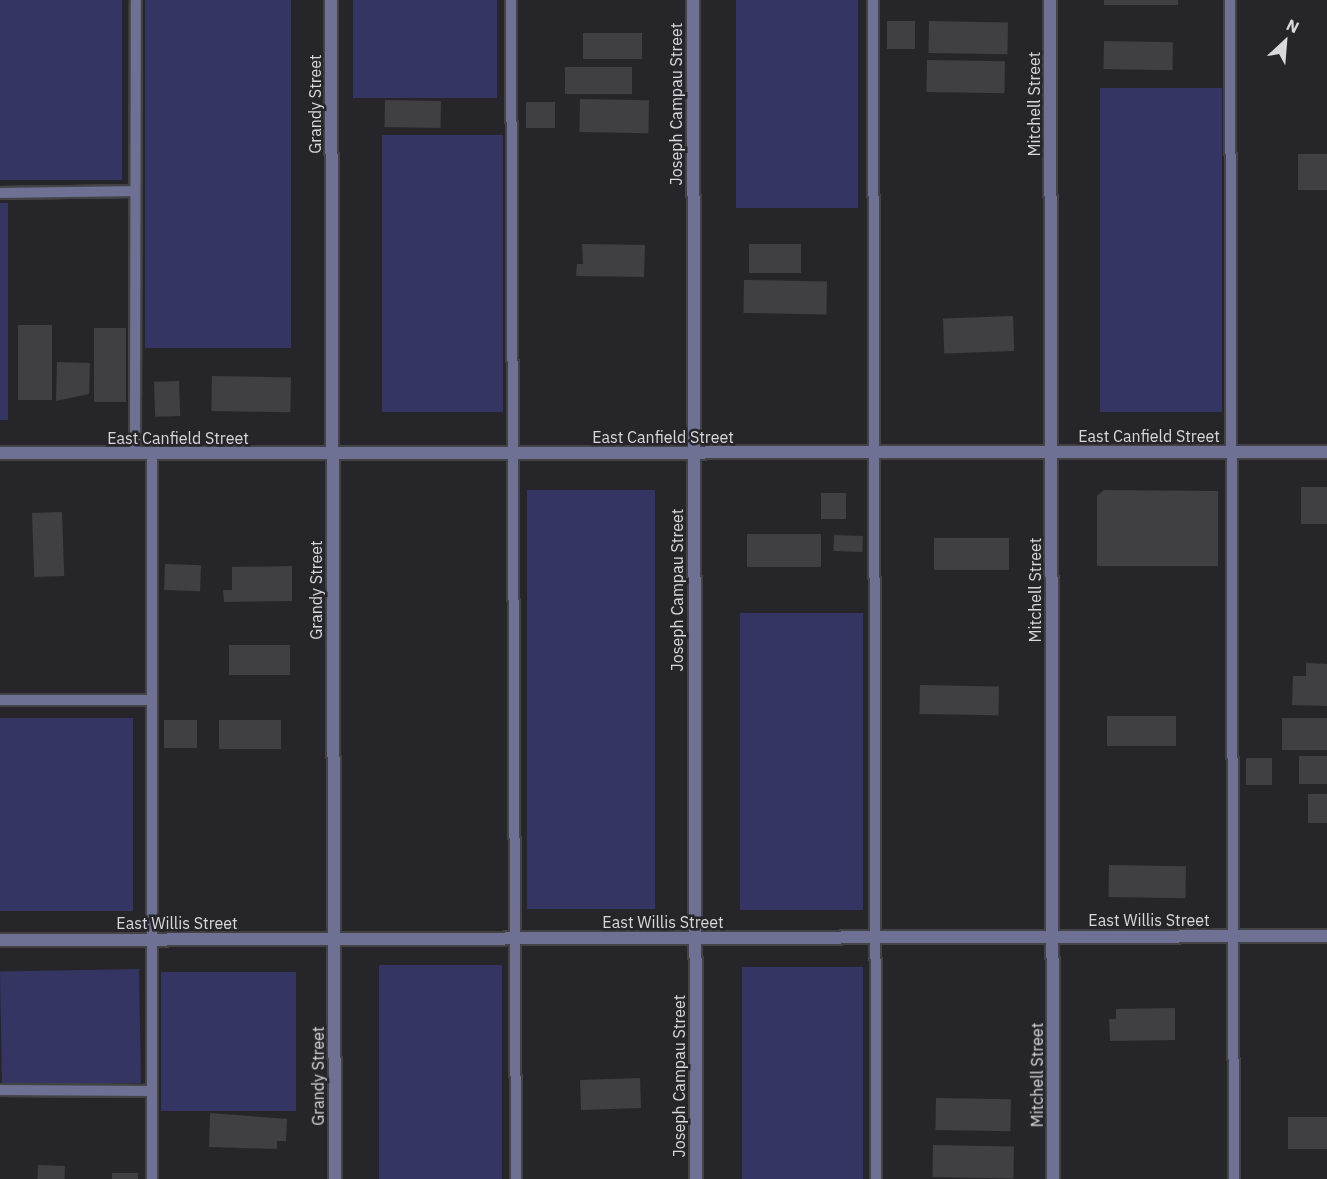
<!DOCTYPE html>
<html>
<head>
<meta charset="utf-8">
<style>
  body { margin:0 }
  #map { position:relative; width:1327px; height:1179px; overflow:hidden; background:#26262a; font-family:"IBM Plex Sans",sans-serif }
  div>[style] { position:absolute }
  .green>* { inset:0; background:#353563; transform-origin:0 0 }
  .building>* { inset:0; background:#3f3f44; transform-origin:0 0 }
  .roads { filter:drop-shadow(2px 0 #434346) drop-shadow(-2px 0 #434346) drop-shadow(0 2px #434346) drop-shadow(0 -2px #434346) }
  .service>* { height:10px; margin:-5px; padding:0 5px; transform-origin:5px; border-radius:5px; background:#6f7194 }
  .minor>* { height:12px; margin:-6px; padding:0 6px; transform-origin:6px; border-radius:6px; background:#6f7194 }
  span { translate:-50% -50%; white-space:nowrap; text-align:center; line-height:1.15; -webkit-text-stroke:5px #26262a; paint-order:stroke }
  .street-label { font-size:16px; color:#d9d9dc }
  .north { position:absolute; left:1255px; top:12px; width:60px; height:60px; -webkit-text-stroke:4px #26262a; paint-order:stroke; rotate:26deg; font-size:16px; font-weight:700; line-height:24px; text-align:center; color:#d9d9dc }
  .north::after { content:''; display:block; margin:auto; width:21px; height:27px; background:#d9d9dc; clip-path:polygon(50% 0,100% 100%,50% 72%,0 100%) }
</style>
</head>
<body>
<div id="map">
  <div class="green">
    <i style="left:0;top:0;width:122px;height:180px"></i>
    <i style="left:145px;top:0;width:146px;height:348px"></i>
    <i style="left:353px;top:0;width:144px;height:98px"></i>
    <i style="left:736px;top:0;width:122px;height:208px"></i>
    <i style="left:1100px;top:88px;width:122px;height:324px"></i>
    <i style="left:382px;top:135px;width:121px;height:277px"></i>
    <i style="left:0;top:203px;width:8px;height:217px"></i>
    <i style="left:527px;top:490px;width:128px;height:419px"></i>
    <i style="left:740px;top:613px;width:123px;height:297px"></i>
    <i style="left:0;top:718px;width:133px;height:193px"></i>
    <i style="left:379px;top:965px;width:123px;height:214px"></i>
    <i style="left:742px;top:967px;width:121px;height:212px"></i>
    <i style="left:139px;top:969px;width:114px;height:139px;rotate:89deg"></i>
    <i style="left:296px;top:972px;width:139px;height:135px;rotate:90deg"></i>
  </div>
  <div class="building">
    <i style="left:1104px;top:0;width:74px;height:5px"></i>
    <i style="left:887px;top:21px;width:28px;height:28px"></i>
    <i style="left:929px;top:21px;width:79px;height:32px;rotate:1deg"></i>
    <i style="left:583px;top:33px;width:59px;height:26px"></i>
    <i style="left:1104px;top:41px;width:69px;height:28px;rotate:1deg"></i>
    <i style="left:927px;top:60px;width:78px;height:32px;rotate:1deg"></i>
    <i style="left:565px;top:67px;width:67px;height:27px"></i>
    <i style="left:580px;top:99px;width:69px;height:33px;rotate:1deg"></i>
    <i style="left:385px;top:100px;width:56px;height:27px;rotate:1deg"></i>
    <i style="left:526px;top:102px;width:29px;height:26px"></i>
    <i style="left:1298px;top:154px;width:29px;height:36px"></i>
    <i style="clip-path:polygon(582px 244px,645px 245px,644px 277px,576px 276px,577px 264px,583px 264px)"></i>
    <i style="left:749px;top:244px;width:52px;height:29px"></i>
    <i style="left:744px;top:280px;width:83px;height:33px;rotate:1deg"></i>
    <i style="left:1013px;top:316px;width:35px;height:70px;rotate:88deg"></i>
    <i style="left:18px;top:325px;width:34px;height:75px"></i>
    <i style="left:94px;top:328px;width:32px;height:74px"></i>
    <i style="clip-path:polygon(57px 362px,90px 363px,89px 394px,56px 401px)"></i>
    <i style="left:212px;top:376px;width:79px;height:35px;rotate:1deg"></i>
    <i style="left:179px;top:381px;width:35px;height:25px;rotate:88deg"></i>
    <i style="left:1327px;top:487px;width:37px;height:26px;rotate:90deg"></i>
    <i style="clip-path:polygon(1104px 490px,1218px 491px,1218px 566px,1097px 566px,1097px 496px)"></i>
    <i style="left:821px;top:493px;width:25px;height:26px"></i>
    <i style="left:62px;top:512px;width:64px;height:30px;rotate:88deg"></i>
    <i style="left:747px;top:534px;width:74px;height:33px"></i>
    <i style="left:834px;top:535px;width:29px;height:16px;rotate:2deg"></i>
    <i style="left:934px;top:538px;width:75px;height:32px"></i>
    <i style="left:165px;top:564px;width:36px;height:26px;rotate:2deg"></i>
    <i style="clip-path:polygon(292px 566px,292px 601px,224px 602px,223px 590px,232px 590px,232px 567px)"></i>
    <i style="left:229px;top:645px;width:61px;height:30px"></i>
    <i style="clip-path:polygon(1306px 663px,1327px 664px,1327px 706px,1292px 705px,1293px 676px,1306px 676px)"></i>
    <i style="left:920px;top:685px;width:79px;height:29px;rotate:1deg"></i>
    <i style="left:1107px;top:716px;width:69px;height:30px"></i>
    <i style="left:1282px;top:718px;width:45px;height:32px"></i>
    <i style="left:164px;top:720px;width:33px;height:28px"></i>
    <i style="left:219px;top:720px;width:62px;height:29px"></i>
    <i style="left:1299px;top:756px;width:28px;height:28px"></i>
    <i style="left:1246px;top:758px;width:26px;height:27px"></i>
    <i style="left:1308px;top:794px;width:19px;height:29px"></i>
    <i style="left:1109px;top:865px;width:77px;height:32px;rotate:1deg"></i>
    <i style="clip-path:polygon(1175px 1008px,1175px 1040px,1110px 1041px,1109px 1019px,1116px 1019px,1116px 1009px)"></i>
    <i style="left:640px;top:1078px;width:30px;height:60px;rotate:88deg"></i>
    <i style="left:936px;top:1098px;width:75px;height:32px;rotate:1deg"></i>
    <i style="clip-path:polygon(210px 1113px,287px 1119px,286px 1141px,277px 1141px,277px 1149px,209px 1147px)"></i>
    <i style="left:1327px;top:1117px;width:32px;height:39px;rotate:90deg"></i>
    <i style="left:933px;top:1145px;width:81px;height:32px;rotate:1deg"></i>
    <i style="left:38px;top:1165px;width:27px;height:14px;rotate:2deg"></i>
    <i style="left:112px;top:1173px;width:26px;height:6px"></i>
  </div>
  <div class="roads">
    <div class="service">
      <i style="left:511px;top:0;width:1179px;rotate:89.76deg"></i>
      <i style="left:873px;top:0;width:1179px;rotate:89.85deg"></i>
      <i style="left:1230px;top:0;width:1179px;rotate:89.81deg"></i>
      <i style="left:0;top:193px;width:135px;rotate:-0.8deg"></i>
      <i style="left:135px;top:454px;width:454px;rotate:-89.9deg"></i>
      <i style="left:0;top:700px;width:151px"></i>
      <i style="left:0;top:1090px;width:151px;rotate:0.4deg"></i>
      <i style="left:152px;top:1179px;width:725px;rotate:-90deg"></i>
    </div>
    <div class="minor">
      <i style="left:331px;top:0;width:1179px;rotate:89.81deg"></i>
      <i style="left:693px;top:0;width:1179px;rotate:89.85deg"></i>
      <i style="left:1050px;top:0;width:1179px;rotate:89.85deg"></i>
      <i style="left:0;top:453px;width:1327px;rotate:-0.04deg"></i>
      <i style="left:0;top:940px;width:1327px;rotate:-0.17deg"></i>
    </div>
  </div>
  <div class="street-label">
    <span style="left:315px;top:104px;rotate:-90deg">Grandy Street</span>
    <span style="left:676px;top:104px;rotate:-90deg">Joseph Campau Street</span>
    <span style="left:1034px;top:104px;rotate:-90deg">Mitchell Street</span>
    <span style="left:1149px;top:436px">East Canfield Street</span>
    <span style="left:663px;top:437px">East Canfield Street</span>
    <span style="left:178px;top:438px">East Canfield Street</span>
    <span style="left:316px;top:590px;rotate:-90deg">Grandy Street</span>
    <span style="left:677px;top:590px;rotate:-90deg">Joseph Campau Street</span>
    <span style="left:1035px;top:590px;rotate:-90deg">Mitchell Street</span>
    <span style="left:1149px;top:920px">East Willis Street</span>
    <span style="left:663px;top:922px">East Willis Street</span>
    <span style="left:177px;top:923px">East Willis Street</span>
    <span style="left:1037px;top:1075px;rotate:-90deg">Mitchell Street</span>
    <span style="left:318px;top:1076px;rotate:-90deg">Grandy Street</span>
    <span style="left:679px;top:1076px;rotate:-90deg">Joseph Campau Street</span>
  </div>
  <div class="north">N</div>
</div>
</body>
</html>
